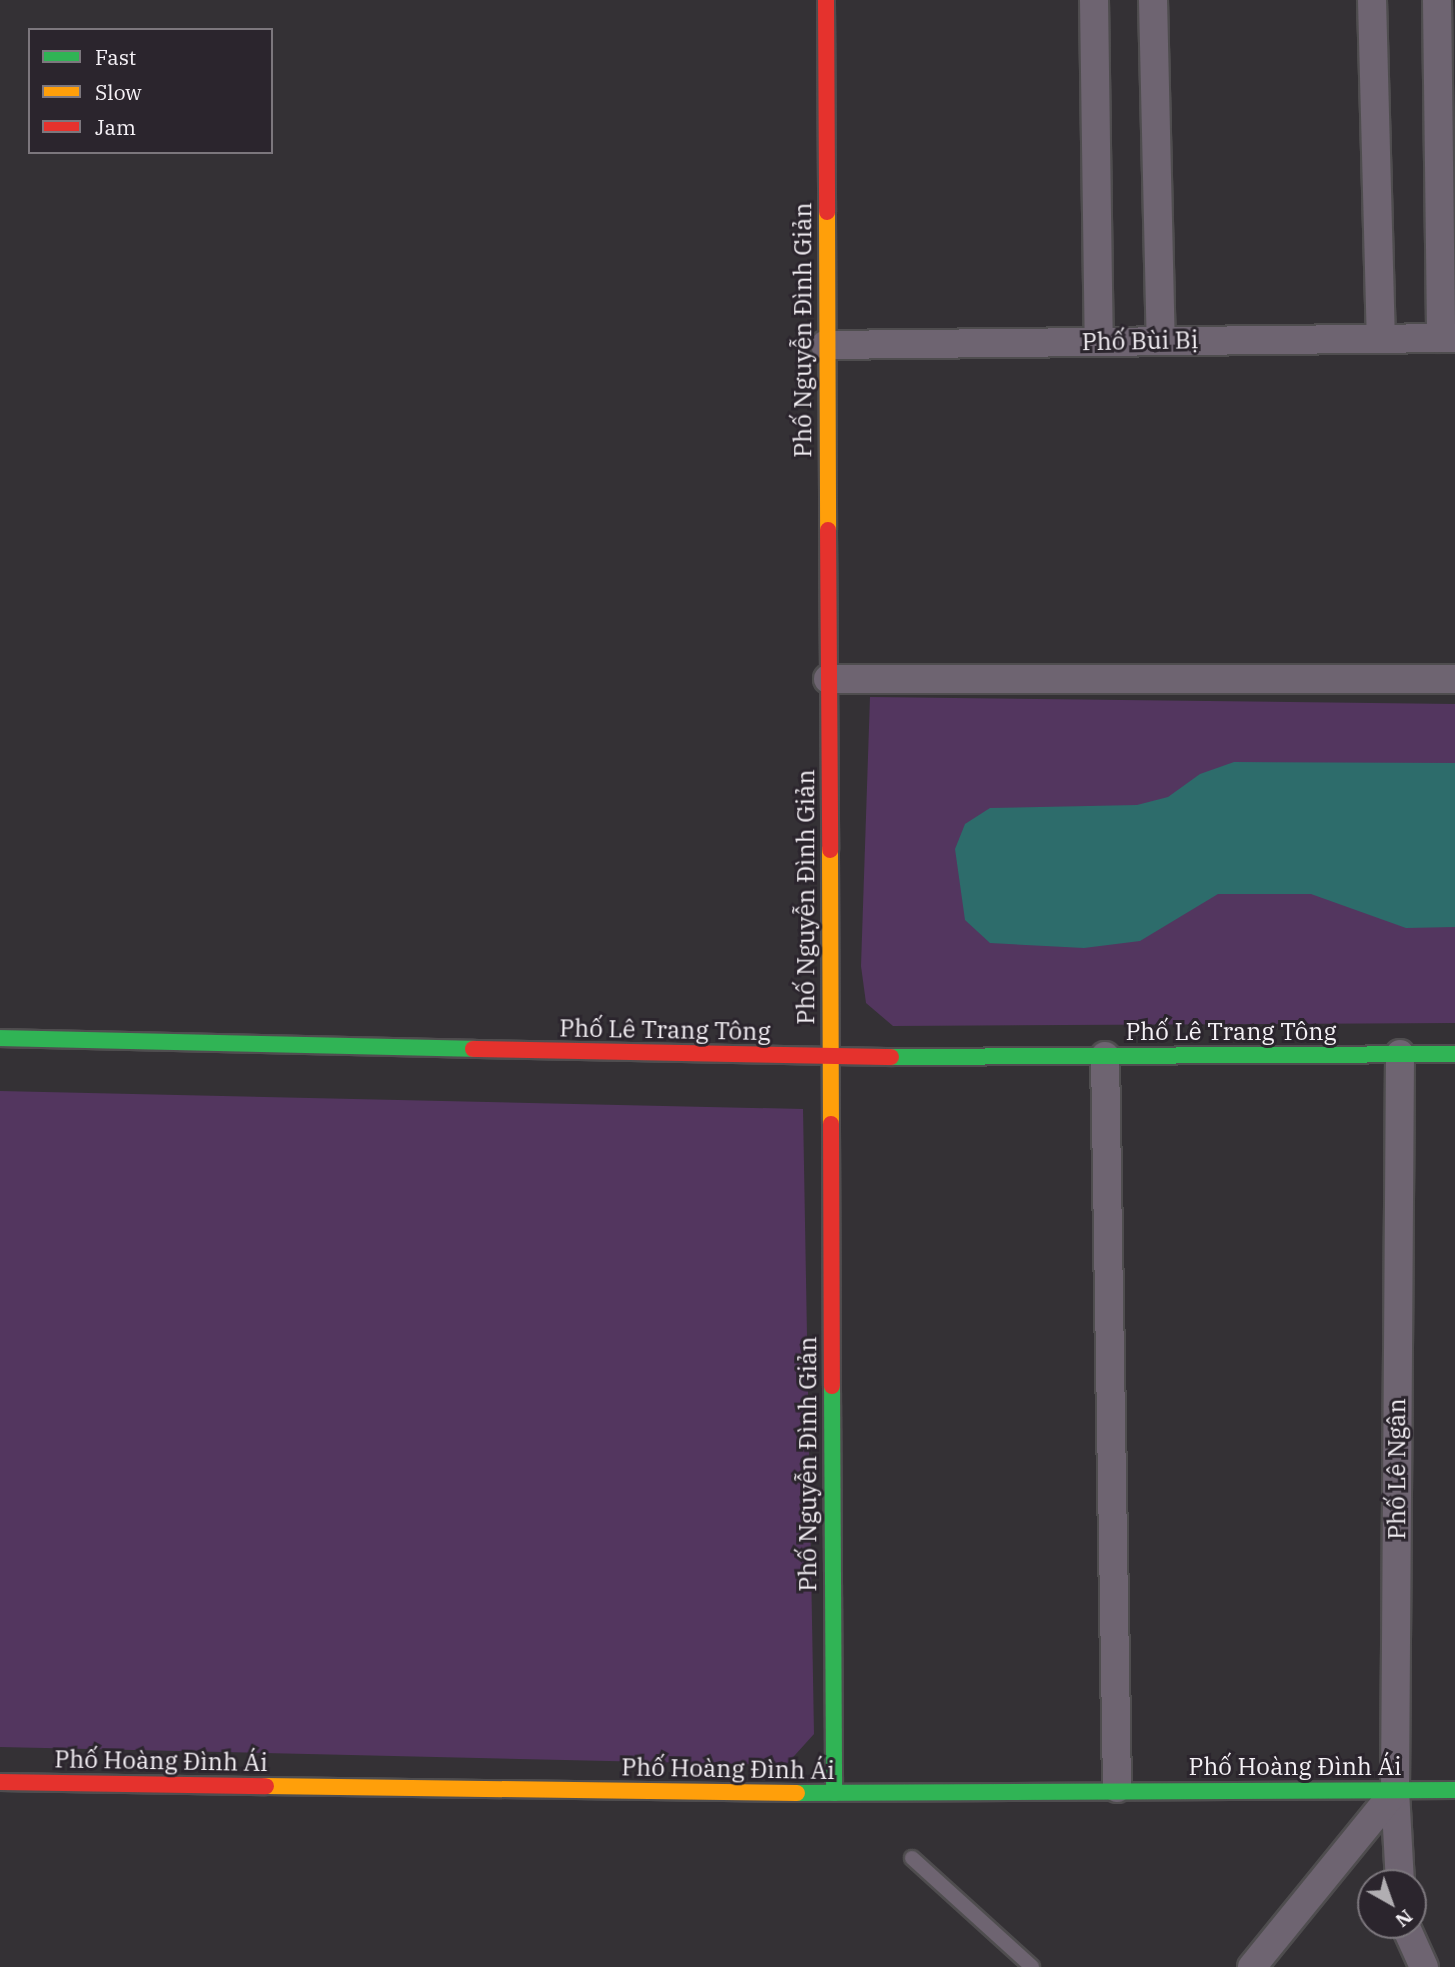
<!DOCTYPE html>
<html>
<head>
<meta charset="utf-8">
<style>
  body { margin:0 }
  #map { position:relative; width:1455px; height:1967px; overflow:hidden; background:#343135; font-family:"IBM Plex Serif",serif }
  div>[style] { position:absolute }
  .green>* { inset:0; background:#53365f }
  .water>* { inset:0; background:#2d6c6b }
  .roads { filter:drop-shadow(2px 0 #4f4d4f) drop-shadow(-2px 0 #4f4d4f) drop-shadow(0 2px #4f4d4f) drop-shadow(0 -2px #4f4d4f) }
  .lane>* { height:14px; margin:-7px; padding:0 7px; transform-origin:7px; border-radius:7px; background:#6e6471 }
  .street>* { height:28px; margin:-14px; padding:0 14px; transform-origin:14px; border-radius:14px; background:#6e6471 }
  .fast>* { height:16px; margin:-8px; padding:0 8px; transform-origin:8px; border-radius:8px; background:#30b455 }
  .slow>* { height:16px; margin:-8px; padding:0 8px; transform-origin:8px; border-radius:8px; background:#ff9f0a }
  .jam>* { height:16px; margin:-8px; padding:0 8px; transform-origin:8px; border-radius:8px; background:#e5322d }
  span { translate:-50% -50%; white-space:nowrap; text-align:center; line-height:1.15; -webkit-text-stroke:6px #2b252d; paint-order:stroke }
  .street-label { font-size:24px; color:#f5f1f6 }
  .legend { position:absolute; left:28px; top:28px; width:245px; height:126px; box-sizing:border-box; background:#2b252d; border:2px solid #7c777d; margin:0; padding:9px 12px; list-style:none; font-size:21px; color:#f5f1f6 }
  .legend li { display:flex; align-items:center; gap:14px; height:35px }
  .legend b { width:35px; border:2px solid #7c777d }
  .north { position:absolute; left:1357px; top:1869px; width:70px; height:70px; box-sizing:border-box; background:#2b252d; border:2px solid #7c777d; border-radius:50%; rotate:140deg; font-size:19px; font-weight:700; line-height:28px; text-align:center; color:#f5f1f6 }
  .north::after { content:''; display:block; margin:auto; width:24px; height:32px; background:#b1aeb2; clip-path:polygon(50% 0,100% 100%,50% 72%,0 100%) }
</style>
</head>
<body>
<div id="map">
  <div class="green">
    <i style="clip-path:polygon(870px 697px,1455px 704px,1455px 1023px,893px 1026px,866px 1003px,861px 966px)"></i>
    <i style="clip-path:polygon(0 1091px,803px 1109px,814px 1734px,786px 1765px,0 1747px)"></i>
  </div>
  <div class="water">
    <i style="clip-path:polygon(1234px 762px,1455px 763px,1455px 927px,1406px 928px,1311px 894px,1218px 894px,1140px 941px,1084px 948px,990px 943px,965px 920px,955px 849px,965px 824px,990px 808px,1137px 805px,1168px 797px,1200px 774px)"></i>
  </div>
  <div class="roads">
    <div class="lane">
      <i style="left:912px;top:1858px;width:162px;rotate:42.2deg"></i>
    </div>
    <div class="street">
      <i style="left:1094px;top:0;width:342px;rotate:89.2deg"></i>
      <i style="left:1153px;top:0;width:341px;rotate:88.7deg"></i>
      <i style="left:1372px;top:0;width:338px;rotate:88.5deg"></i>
      <i style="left:1437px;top:0;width:338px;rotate:89.3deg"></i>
      <i style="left:825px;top:345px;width:630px;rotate:-0.64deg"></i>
      <i style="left:828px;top:679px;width:627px"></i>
      <i style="left:1105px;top:1056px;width:732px;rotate:89.06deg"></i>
      <i style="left:1400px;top:1883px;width:92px;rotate:-93.1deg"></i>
      <i style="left:1395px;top:1791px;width:737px;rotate:-89.61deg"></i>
      <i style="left:1405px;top:1925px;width:46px;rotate:65.7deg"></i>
      <i style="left:1252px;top:1967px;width:227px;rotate:-50.9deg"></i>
    </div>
    <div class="fast">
      <i style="left:0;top:1038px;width:473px;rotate:1.3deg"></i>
      <i style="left:891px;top:1057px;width:564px;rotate:-0.3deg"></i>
      <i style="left:832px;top:1386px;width:407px;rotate:89.7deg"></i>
      <i style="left:797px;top:1793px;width:658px;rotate:-0.26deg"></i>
    </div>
    <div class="slow">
      <i style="left:827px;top:212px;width:318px;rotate:89.8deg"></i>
      <i style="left:830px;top:850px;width:274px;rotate:89.8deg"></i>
      <i style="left:266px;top:1786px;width:531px;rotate:0.76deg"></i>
    </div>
    <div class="jam">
      <i style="left:826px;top:0;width:212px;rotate:89.7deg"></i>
      <i style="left:828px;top:530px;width:320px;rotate:89.6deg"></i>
      <i style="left:473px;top:1049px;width:418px;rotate:1.1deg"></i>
      <i style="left:831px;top:1124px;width:262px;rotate:89.8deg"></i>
      <i style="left:0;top:1782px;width:266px;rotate:0.9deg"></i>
    </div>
  </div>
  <div class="street-label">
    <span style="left:803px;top:330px;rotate:-90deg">Phố Nguyễn Đình Giản</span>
    <span style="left:1140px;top:341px;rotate:-1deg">Phố Bùi Bị</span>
    <span style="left:806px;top:897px;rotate:-90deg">Phố Nguyễn Đình Giản</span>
    <span style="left:665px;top:1030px;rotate:1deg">Phố Lê Trang Tông</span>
    <span style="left:1231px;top:1032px">Phố Lê Trang Tông</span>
    <span style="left:808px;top:1464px;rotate:-90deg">Phố Nguyễn Đình Giản</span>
    <span style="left:1397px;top:1469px;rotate:-90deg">Phố Lê Ngân</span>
    <span style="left:161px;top:1761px;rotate:1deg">Phố Hoàng Đình Ái</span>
    <span style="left:1295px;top:1767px">Phố Hoàng Đình Ái</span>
    <span style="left:728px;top:1769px;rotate:1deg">Phố Hoàng Đình Ái</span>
  </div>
  <ul class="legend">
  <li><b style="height:9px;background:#30b455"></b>Fast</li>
  <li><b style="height:9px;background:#ff9f0a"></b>Slow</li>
  <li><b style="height:9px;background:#e5322d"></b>Jam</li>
  </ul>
  <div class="north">N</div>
</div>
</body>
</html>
